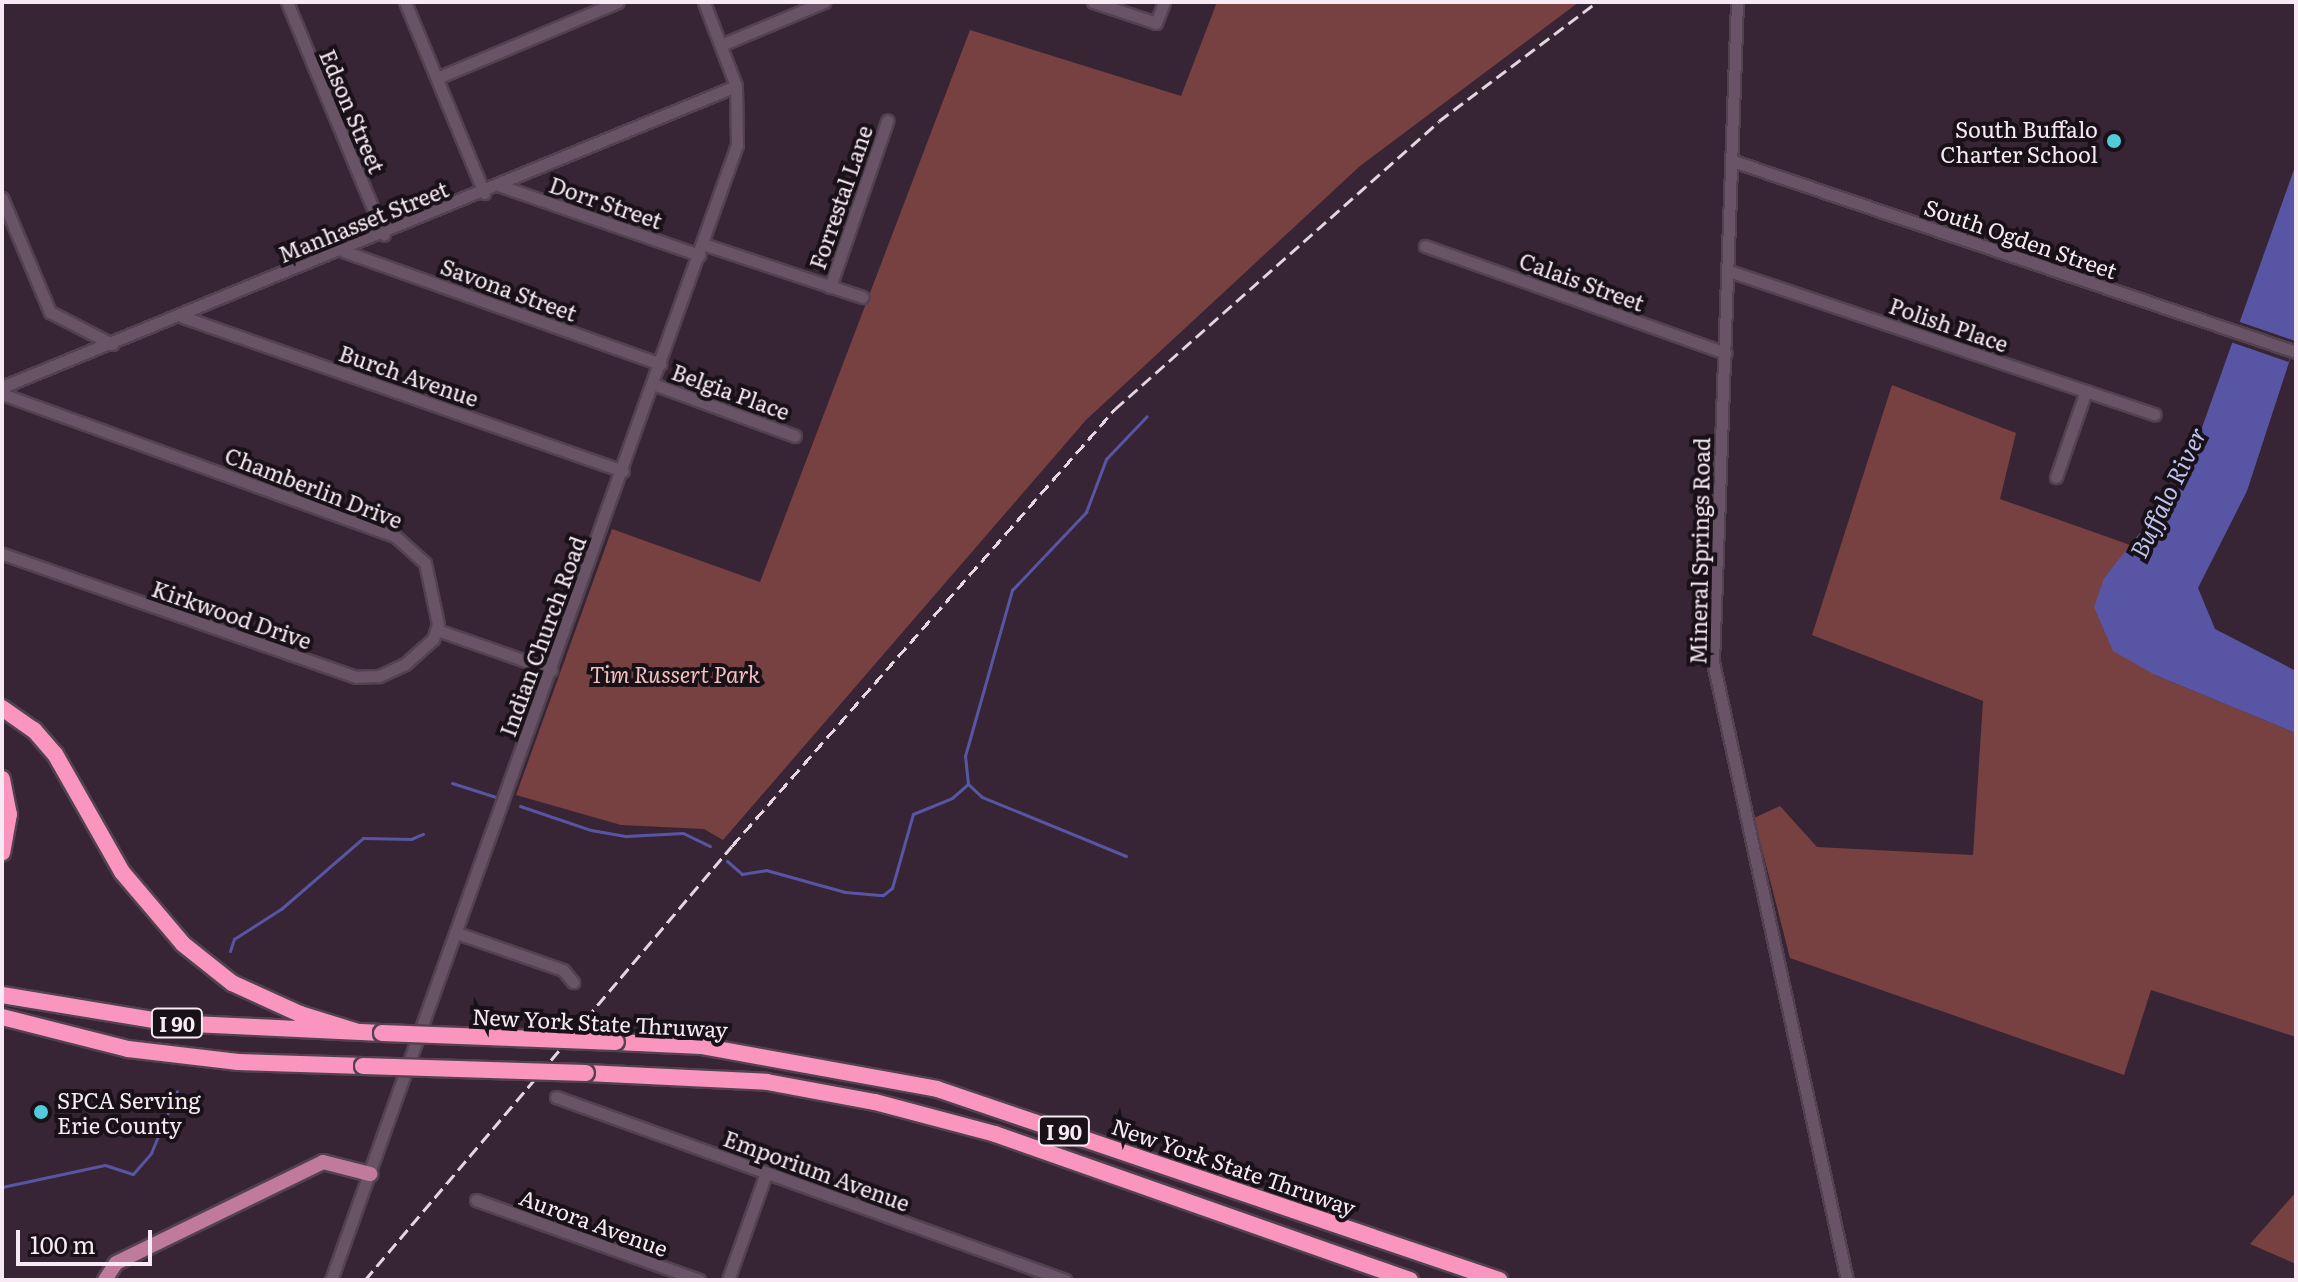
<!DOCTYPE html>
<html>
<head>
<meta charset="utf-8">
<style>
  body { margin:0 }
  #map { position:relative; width:2298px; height:1282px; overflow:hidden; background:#372435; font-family:Literata,serif }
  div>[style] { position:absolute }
  .green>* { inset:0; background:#774041 }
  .water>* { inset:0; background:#5856a4 }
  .pier>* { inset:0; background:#372435; transform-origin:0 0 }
  .stream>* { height:3px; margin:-1.5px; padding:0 1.5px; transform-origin:1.5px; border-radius:1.5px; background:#5856a4 }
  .roads { filter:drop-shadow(2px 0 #524250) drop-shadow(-2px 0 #524250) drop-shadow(0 2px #524250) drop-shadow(0 -2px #524250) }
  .minor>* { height:11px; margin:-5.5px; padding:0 5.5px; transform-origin:5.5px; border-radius:5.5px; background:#695366 }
  .major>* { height:14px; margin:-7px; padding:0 7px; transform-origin:7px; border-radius:7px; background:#c07b9b }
  .highway>* { height:16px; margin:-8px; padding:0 8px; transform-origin:8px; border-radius:8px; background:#fa96be }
  .rail>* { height:3px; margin-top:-1.5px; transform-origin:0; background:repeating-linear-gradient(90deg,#e3d5e1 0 12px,transparent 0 18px) }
  .bridges { filter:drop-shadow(2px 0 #524250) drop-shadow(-2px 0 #524250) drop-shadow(0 2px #524250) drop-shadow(0 -2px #524250) }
  .highway-bridge>* { height:16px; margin:-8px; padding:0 8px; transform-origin:8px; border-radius:8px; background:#fa96be }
  .dots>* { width:22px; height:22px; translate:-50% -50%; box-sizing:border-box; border:4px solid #191118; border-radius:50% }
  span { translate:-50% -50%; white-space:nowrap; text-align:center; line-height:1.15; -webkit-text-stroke:8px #191118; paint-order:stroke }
  .shield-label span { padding:2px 6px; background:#191118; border:2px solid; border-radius:6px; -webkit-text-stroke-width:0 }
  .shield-label { font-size:20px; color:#f7eaf5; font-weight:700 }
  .street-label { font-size:22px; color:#f7eaf5 }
  .poi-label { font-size:22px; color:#f7eaf5 }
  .right { translate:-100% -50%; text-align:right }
  .left { translate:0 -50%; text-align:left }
  .park-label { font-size:22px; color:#f4c0bf; font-style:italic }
  .water-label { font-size:24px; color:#c1c4ef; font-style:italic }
  .frame { position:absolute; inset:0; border:4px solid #f7eaf5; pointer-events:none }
  .scale { position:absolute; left:16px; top:1230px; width:136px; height:36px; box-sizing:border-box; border:4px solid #f7eaf5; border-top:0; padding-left:10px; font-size:24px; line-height:28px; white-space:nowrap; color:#f7eaf5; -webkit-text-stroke:6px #191118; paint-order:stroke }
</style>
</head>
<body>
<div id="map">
  <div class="green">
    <i style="clip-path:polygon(1217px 2px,1579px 2px,1360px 166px,1086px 420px,723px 840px,704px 829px,621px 825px,516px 795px,612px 529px,760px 582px,970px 30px,1181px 96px)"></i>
    <i style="clip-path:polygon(1892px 385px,2016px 433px,2000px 499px,2133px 546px,2104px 578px,2155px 675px,2296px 733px,2296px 1037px,2151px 990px,2124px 1075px,1790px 958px,1754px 818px,1780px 806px,1817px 847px,1973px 855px,1983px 701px,1812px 635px)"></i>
    <i style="clip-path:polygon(2296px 1192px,2296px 1264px,2250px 1244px)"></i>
  </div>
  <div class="water">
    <i style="clip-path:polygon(2296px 164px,2296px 341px,2247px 491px,2198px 588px,2215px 629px,2296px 671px,2296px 733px,2155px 675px,2113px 651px,2094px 607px,2104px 578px,2184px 478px)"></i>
  </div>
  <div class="pier">
    <i style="left:2237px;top:321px;width:62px;height:22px;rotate:19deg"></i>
  </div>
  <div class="stream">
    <i style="left:452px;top:783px;width:46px;rotate:17.7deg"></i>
    <i style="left:520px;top:806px;width:75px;rotate:18.7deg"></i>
    <i style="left:591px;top:830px;width:36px;rotate:10deg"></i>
    <i style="left:626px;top:836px;width:57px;rotate:-3deg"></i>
    <i style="left:683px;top:833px;width:30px;rotate:26deg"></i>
    <i style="left:1126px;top:856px;width:156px;rotate:-157.7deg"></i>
    <i style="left:982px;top:797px;width:19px;rotate:-137deg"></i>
    <i style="left:968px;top:784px;width:28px;rotate:-96deg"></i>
    <i style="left:965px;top:756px;width:173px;rotate:-74.2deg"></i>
    <i style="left:1012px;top:590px;width:108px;rotate:-46.5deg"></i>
    <i style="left:1086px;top:512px;width:57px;rotate:-69.3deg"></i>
    <i style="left:1106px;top:459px;width:59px;rotate:-46.4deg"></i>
    <i style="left:727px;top:861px;width:20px;rotate:41deg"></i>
    <i style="left:742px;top:874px;width:24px;rotate:-9deg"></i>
    <i style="left:766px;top:870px;width:82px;rotate:15.6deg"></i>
    <i style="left:845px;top:892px;width:38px;rotate:5deg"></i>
    <i style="left:883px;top:895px;width:11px;rotate:-38deg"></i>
    <i style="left:892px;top:888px;width:77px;rotate:-74.2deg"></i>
    <i style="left:913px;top:814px;width:42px;rotate:-22.3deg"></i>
    <i style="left:952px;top:798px;width:21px;rotate:-41deg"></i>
    <i style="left:230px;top:951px;width:13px;rotate:-72deg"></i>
    <i style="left:234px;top:939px;width:56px;rotate:-32.6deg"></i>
    <i style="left:281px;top:909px;width:108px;rotate:-40.9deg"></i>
    <i style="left:363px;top:838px;width:48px;rotate:1.2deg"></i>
    <i style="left:411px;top:839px;width:13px;rotate:-23deg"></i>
    <i style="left:2px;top:1187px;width:105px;rotate:-12.1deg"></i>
    <i style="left:105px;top:1165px;width:29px;rotate:18deg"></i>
    <i style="left:133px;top:1174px;width:28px;rotate:-49deg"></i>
    <i style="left:151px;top:1153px;width:67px;rotate:-67.2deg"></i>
  </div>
  <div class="roads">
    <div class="minor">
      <i style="left:287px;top:2px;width:252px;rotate:67.4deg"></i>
      <i style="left:405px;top:2px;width:207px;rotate:67.5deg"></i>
      <i style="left:1093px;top:2px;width:66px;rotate:18.4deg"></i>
      <i style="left:1156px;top:23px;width:22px;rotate:-69deg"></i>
      <i style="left:1737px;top:2px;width:660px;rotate:92.08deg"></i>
      <i style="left:1713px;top:662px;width:632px;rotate:77.77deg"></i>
      <i style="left:721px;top:45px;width:112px;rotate:-22.7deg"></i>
      <i style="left:437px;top:78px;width:196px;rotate:-22.8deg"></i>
      <i style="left:1733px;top:161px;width:595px;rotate:18.74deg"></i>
      <i style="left:501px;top:186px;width:210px;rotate:19.2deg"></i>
      <i style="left:2px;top:198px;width:124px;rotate:67.2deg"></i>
      <i style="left:50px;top:312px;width:70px;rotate:27.3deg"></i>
      <i style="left:703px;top:244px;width:168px;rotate:18.4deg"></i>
      <i style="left:1425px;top:246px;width:319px;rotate:19.6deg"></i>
      <i style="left:343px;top:251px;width:337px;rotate:19.6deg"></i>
      <i style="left:1729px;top:271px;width:449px;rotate:18.6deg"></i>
      <i style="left:830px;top:287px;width:176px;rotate:-71deg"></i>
      <i style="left:183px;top:317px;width:466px;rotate:19.3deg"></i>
      <i style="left:653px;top:384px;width:151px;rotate:20.1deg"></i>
      <i style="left:2px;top:387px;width:793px;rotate:-22.3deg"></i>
      <i style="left:2px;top:394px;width:418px;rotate:19.9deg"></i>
      <i style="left:395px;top:536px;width:40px;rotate:42deg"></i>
      <i style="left:425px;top:563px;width:62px;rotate:78deg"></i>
      <i style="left:438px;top:624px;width:16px;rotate:108deg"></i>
      <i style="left:433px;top:639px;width:38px;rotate:138deg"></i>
      <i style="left:405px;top:664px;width:29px;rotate:155deg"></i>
      <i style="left:379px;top:676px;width:23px;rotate:178deg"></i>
      <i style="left:356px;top:677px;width:375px;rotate:-160.8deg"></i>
      <i style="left:2056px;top:477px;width:91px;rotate:-70.8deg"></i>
      <i style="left:437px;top:630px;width:121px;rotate:19.3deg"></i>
      <i style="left:457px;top:933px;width:112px;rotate:19.2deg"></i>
      <i style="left:563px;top:970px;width:16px;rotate:50deg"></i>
      <i style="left:556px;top:1097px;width:541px;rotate:19.77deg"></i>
      <i style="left:476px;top:1200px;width:237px;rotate:19.7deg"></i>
      <i style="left:331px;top:1280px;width:1205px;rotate:-70.32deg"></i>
      <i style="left:737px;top:145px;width:59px;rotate:-91deg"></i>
      <i style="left:736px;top:86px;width:90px;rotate:-110.9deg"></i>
      <i style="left:728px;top:1280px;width:114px;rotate:-70.4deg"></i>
    </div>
    <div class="major">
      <i style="left:105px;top:1280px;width:20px;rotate:-57deg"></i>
      <i style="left:116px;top:1263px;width:230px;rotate:-26deg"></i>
      <i style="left:323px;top:1162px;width:49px;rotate:14.3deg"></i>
    </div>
    <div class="highway">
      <i style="left:2px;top:708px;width:39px;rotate:35deg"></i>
      <i style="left:34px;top:730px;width:32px;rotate:49deg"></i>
      <i style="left:55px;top:754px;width:136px;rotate:60.4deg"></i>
      <i style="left:122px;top:872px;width:94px;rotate:49.7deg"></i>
      <i style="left:183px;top:944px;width:63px;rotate:38.5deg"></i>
      <i style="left:232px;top:983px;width:75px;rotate:24.5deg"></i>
      <i style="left:300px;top:1014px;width:58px;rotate:17.2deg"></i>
      <i style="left:2px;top:779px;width:36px;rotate:79deg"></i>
      <i style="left:9px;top:814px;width:39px;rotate:100deg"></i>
      <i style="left:2px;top:995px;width:171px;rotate:9.4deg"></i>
      <i style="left:171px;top:1023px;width:211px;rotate:2.7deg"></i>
      <i style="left:2px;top:1017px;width:130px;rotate:14.3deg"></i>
      <i style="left:128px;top:1049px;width:111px;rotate:6.7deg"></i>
      <i style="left:238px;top:1062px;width:125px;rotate:1.8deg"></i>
      <i style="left:616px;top:1042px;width:85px;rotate:2.7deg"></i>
      <i style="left:701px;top:1046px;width:240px;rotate:10.3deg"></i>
      <i style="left:937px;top:1089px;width:594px;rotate:18.77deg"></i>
      <i style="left:586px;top:1073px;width:181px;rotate:2.8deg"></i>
      <i style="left:767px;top:1082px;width:110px;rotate:10.5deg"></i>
      <i style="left:875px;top:1102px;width:124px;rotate:14.9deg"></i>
      <i style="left:995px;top:1134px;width:440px;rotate:19.4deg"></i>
    </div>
  </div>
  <div class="rail">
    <i style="left:365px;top:1280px;width:568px;rotate:-49.78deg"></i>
    <i style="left:732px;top:846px;width:581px;rotate:-48.77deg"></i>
    <i style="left:1115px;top:409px;width:433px;rotate:-41.6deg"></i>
    <i style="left:1439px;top:121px;width:198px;rotate:-37deg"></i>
  </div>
  <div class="bridges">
    <div class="highway-bridge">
      <i style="left:382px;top:1033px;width:234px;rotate:2.2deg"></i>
      <i style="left:363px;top:1066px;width:223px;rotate:1.8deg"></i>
    </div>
  </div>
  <div class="dots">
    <i style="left:2114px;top:141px;background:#53cadc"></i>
    <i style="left:41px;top:1112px;background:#53cadc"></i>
  </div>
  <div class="shield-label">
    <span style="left:177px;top:1023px">I 90</span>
    <span style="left:1064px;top:1131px">I 90</span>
  </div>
  <div class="street-label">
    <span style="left:353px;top:111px;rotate:67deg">Edson Street</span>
    <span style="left:840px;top:197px;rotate:-71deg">Forrestal Lane</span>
    <span style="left:606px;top:202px;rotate:19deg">Dorr Street</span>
    <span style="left:363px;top:221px;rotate:-22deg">Manhasset Street</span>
    <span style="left:2021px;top:238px;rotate:19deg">South Ogden Street</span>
    <span style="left:1582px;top:281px;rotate:20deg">Calais Street</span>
    <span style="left:509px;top:289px;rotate:20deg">Savona Street</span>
    <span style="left:1949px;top:324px;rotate:19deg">Polish Place</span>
    <span style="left:409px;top:375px;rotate:19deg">Burch Avenue</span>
    <span style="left:731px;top:391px;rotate:20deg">Belgia Place</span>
    <span style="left:314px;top:487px;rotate:21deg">Chamberlin Drive</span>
    <span style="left:1699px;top:551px;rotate:-89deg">Mineral Springs Road</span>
    <span style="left:232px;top:614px;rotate:19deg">Kirkwood Drive</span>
    <span style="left:542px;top:636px;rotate:-70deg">Indian Church Road</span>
    <span style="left:600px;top:1022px;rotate:3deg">New York State Thruway</span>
    <span style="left:1234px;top:1166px;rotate:19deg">New York State Thruway</span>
    <span style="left:817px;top:1170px;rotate:20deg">Emporium Avenue</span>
    <span style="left:594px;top:1222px;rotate:20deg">Aurora Avenue</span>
  </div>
  <div class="poi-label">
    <span class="right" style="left:2098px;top:141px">South Buffalo<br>Charter School</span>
    <span class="left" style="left:57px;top:1112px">SPCA Serving<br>Erie County</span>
  </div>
  <div class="park-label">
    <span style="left:675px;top:674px">Tim Russert Park</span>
  </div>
  <div class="water-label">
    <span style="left:2167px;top:492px;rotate:-64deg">Buffalo River</span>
  </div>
  <div class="frame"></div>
  <div class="scale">100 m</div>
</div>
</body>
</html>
